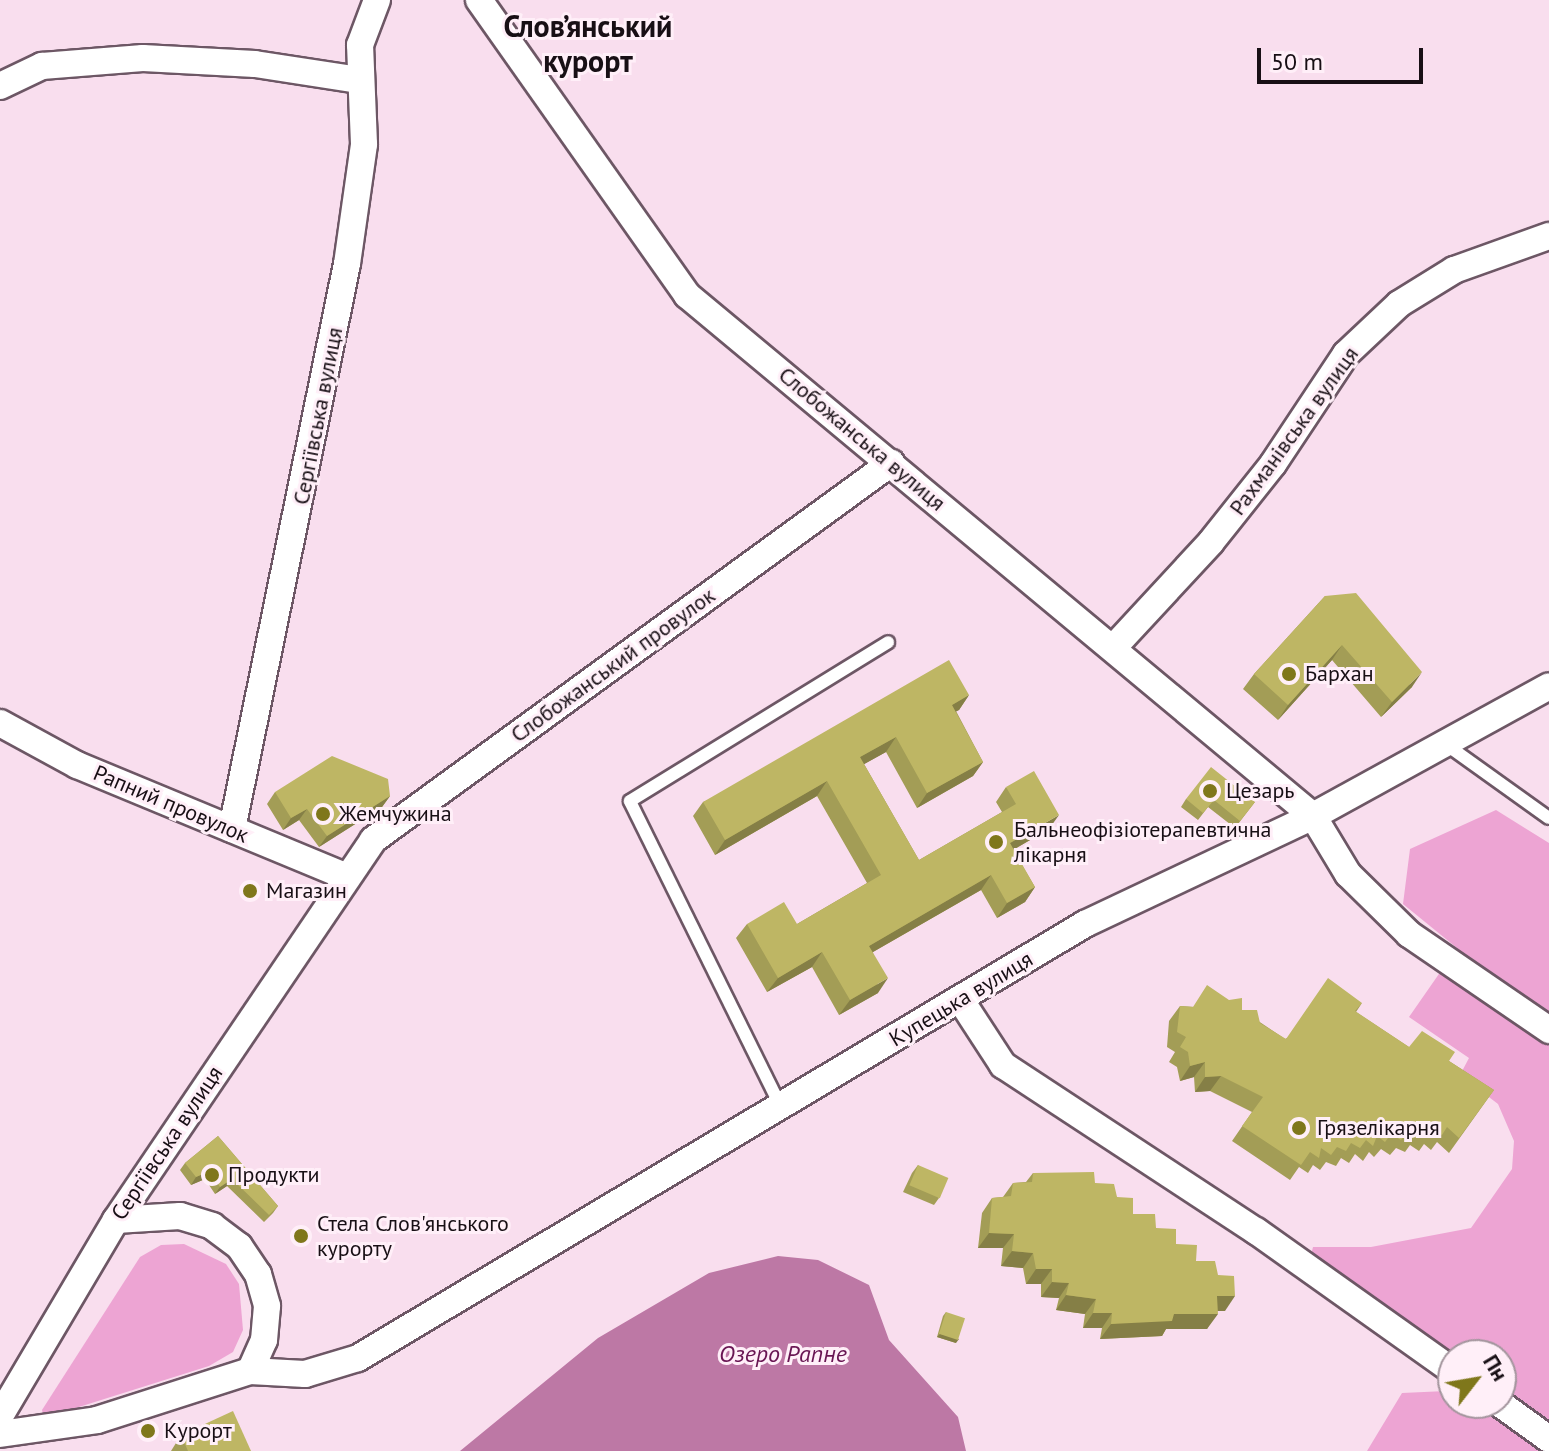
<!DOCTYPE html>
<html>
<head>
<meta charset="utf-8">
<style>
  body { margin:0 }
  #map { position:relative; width:1549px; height:1451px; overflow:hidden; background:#f9deee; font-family:"PT Sans",sans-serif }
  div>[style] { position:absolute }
  .green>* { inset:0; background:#eda4d3 }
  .water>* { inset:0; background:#bd78a5 }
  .roads { filter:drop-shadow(2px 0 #6d5765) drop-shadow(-2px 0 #6d5765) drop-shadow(0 2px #6d5765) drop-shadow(0 -2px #6d5765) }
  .lane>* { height:12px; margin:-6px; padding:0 6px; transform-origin:6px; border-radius:6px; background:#fff }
  .street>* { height:26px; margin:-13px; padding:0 13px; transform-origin:13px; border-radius:13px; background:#fff }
  .wall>* { inset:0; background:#a39d56 }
  .shaded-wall>* { inset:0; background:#857f46 }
  .building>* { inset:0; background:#beb664; transform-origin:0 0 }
  .dots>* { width:22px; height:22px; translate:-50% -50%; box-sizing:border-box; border:4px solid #ffeff8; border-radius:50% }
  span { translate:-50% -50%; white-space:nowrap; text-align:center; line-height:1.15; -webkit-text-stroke:6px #ffeff8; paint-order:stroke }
  .street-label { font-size:22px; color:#180f15 }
  .poi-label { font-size:22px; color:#180f15 }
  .left { translate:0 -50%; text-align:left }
  .water-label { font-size:24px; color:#691553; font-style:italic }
  .district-label { font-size:30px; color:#180f15; font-weight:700 }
  .north { position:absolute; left:1437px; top:1339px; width:80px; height:80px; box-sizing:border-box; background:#ffeff8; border:2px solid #a3959d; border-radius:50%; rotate:59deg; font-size:22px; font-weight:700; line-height:32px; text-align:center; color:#180f15 }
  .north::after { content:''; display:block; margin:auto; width:28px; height:36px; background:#7f771b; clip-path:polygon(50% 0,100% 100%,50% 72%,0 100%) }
  .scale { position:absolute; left:1257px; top:48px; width:166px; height:36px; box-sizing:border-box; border:4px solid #180f15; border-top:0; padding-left:10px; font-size:24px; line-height:28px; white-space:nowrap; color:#180f15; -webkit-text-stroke:6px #ffeff8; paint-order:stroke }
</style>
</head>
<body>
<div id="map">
  <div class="green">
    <i style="clip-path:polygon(1496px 810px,1549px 843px,1549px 1451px,1367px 1451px,1402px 1393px,1446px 1391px,1453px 1383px,1453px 1403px,1501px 1403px,1501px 1355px,1453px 1355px,1311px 1255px,1313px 1247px,1371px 1247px,1471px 1228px,1512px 1169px,1514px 1141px,1498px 1104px,1460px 1075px,1469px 1058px,1409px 1017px,1457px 948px,1403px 904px,1410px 849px)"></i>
    <i style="clip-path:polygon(184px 1244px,226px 1264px,239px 1284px,243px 1330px,233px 1352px,209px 1366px,44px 1418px,42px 1410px,140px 1257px,161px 1245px)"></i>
  </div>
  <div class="water">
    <i style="clip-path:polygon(778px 1256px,818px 1260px,869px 1285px,889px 1340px,958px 1417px,966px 1451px,460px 1451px,598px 1338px,709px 1273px)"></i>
  </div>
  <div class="roads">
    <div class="lane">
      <i style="left:1447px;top:745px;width:125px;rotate:35.6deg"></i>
      <i style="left:781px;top:1107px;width:341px;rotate:-116.3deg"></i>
      <i style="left:630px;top:801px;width:303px;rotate:-31.6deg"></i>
    </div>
    <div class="street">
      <i style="left:479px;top:0;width:361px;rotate:54.8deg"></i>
      <i style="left:687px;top:295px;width:814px;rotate:39.77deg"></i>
      <i style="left:1313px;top:816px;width:68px;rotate:58.9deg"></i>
      <i style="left:1348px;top:874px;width:86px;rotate:44.5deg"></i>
      <i style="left:1409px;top:934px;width:170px;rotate:34.4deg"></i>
      <i style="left:0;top:86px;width:47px;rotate:-25.5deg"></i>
      <i style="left:42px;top:66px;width:101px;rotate:-4.5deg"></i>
      <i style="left:143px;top:58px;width:112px;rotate:3.1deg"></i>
      <i style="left:255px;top:64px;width:106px;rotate:8.7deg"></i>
      <i style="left:1113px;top:648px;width:144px;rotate:-47.2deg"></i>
      <i style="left:1211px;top:542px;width:100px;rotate:-51.5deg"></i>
      <i style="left:1273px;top:464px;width:132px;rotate:-56.4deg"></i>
      <i style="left:1346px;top:354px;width:73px;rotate:-43.3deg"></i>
      <i style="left:1399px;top:304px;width:65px;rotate:-31.7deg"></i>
      <i style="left:1454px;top:270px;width:101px;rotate:-19.7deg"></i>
      <i style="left:0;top:723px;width:88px;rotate:28.6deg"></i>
      <i style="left:77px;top:765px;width:290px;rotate:22.5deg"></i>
      <i style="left:232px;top:829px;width:577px;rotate:-78.5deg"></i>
      <i style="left:347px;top:264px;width:121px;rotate:-81.9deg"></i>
      <i style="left:364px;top:144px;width:99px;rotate:-92.3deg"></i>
      <i style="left:360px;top:45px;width:48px;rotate:-69.3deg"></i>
      <i style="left:960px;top:999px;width:79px;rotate:56.9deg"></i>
      <i style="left:1003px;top:1065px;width:303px;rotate:33.3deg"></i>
      <i style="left:1256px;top:1231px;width:242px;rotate:35.4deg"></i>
      <i style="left:116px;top:1220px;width:64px;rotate:-3.6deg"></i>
      <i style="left:180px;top:1216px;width:34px;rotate:17deg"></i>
      <i style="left:212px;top:1226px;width:34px;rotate:37deg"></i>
      <i style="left:239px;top:1246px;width:34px;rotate:56deg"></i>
      <i style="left:258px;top:1274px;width:33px;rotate:74deg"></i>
      <i style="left:267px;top:1306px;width:34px;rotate:95deg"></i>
      <i style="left:264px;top:1340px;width:34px;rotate:114deg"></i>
      <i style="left:1499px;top:1403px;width:62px;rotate:35.8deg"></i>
      <i style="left:0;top:1416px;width:228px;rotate:-59.4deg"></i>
      <i style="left:116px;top:1220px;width:459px;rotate:-55.9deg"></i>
      <i style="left:373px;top:840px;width:641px;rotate:-36.05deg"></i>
      <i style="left:0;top:1434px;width:98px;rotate:-8.2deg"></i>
      <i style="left:97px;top:1420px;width:161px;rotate:-17.8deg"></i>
      <i style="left:250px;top:1371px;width:55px;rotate:3.1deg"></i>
      <i style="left:305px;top:1374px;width:55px;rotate:-16.8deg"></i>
      <i style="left:358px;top:1358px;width:847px;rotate:-30.84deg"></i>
      <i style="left:1085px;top:924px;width:252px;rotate:-25.3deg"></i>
      <i style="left:1313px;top:816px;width:269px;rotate:-28.8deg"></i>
    </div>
  </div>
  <div class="wall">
    <i style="clip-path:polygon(1325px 596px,1412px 687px,1381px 717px,1332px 660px,1278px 720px,1243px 689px,1254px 674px)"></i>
    <i style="clip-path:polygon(969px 695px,959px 710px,956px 711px,983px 762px,973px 776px,917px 808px,886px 752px,864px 764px,919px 860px,1002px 812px,996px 802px,1006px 787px,1049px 829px,1013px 850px,1035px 887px,1025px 902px,997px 918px,981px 890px,873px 952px,878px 993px,839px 1015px,812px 967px,767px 992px,736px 938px,747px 924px,797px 924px,867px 883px,817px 796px,715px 855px,693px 816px,703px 802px)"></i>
    <i style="clip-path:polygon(275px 792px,390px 796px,382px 807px,319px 847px,299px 820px,283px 830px,267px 804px)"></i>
    <i style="clip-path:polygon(1186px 799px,1255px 802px,1235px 828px,1208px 807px,1198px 820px,1181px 807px)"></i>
    <i style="clip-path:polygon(1362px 1003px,1356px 1012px,1409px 1047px,1449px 1061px,1494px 1090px,1449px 1153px,1437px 1142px,1431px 1150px,1424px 1144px,1419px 1151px,1410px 1145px,1405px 1152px,1396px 1148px,1390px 1155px,1381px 1149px,1374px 1157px,1369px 1152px,1363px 1161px,1355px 1154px,1349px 1163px,1341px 1158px,1336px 1166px,1326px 1162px,1320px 1170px,1313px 1165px,1308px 1173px,1299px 1167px,1290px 1180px,1232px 1141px,1252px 1112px,1210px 1091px,1195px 1092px,1194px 1077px,1180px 1081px,1177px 1067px,1169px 1062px,1175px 1052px,1167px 1047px,1169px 1021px,1180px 1006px,1242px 1010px,1285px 1039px)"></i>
    <i style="clip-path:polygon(218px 1136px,278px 1206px,273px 1213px,264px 1222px,227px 1186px,215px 1194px,205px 1179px,191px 1185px,180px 1170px,185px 1163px)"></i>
    <i style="clip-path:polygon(918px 1165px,939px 1198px,934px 1205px,903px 1192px,912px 1173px)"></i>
    <i style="clip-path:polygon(1033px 1173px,1095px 1183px,1117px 1197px,1133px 1214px,1156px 1228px,1196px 1261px,1225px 1311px,1217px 1311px,1207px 1329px,1166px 1329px,1162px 1336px,1100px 1339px,1102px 1328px,1083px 1328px,1085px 1314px,1056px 1310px,1059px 1298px,1041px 1297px,1041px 1284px,1026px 1284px,1023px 1268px,1001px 1266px,1003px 1248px,978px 1248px,982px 1213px,992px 1198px,1003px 1197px,1013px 1183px,1026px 1182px)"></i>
    <i style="clip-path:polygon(946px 1312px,956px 1343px,937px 1337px,943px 1316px)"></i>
    <i style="clip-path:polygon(181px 1435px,251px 1451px,171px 1451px)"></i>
  </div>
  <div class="shaded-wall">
    <i style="clip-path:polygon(1342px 645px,1332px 660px,1278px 720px,1288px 705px)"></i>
    <i style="clip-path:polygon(1422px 672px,1412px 687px,1381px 717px,1392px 702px)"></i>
    <i style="clip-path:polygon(969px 695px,959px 710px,942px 719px,952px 705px)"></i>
    <i style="clip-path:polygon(896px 737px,886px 752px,850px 772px,860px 757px)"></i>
    <i style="clip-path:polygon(983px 762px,973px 776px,917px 808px,927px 793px)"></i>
    <i style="clip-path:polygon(827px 781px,817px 796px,715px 855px,725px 840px)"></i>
    <i style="clip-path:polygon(390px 796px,382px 807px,319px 847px,327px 836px)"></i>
    <i style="clip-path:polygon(307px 809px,299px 820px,283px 830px,291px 818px)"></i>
    <i style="clip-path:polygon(1059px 815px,1049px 829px,999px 858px,1010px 843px)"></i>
    <i style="clip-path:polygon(991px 875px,981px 890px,859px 960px,869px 946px)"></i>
    <i style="clip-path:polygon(1035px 887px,1025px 902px,997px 918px,1007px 903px)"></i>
    <i style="clip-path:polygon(822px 952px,812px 967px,767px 992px,778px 978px)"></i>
    <i style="clip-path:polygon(888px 978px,878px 993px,839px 1015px,850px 1000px)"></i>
    <i style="clip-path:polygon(1205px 1062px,1194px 1077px,1180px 1081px,1190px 1066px)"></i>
    <i style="clip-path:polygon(1221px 1076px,1210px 1091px,1195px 1092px,1205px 1077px)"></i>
    <i style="clip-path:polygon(210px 1171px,205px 1179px,191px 1185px,196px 1177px)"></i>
    <i style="clip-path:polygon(232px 1179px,227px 1186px,215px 1194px,220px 1187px)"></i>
    <i style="clip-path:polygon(989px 1233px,1014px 1234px,1003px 1248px,978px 1248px)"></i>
    <i style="clip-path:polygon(1012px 1251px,1033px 1253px,1023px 1268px,1001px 1266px)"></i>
    <i style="clip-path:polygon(1036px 1269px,1052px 1269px,1041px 1284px,1026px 1284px)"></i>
    <i style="clip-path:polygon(1052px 1282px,1069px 1283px,1059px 1298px,1041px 1297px)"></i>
    <i style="clip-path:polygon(1066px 1295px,1096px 1299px,1085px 1314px,1056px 1310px)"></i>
    <i style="clip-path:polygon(1217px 1296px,1235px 1296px,1225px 1311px,1206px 1311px)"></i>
    <i style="clip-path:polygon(1093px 1313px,1112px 1313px,1102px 1328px,1083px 1328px)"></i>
    <i style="clip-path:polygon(1174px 1314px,1218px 1314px,1207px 1329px,1166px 1329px,1162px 1336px,1100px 1339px,1111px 1324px)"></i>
    <i style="clip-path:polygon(940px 1334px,959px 1339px,956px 1343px,937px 1337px)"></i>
  </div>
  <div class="building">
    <i style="clip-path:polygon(1356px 593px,1422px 672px,1392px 702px,1342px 645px,1288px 705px,1254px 674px,1325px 596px)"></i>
    <i style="clip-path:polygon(949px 660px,969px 695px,952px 705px,983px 762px,927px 793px,896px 737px,860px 757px,919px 860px,1016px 804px,1006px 787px,1034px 771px,1059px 815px,1010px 843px,1035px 887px,1007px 903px,991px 875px,869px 946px,888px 978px,850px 1000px,822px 952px,778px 978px,747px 924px,784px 902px,797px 924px,881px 875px,827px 781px,725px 840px,703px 802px)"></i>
    <i style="clip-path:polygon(332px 756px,388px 779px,390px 796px,327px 836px,307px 809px,291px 818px,275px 792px)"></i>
    <i style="clip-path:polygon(1211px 767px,1255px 802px,1240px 821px,1214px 800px,1203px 813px,1186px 799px)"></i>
    <i style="clip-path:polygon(1328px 978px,1362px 1003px,1355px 1011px,1409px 1047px,1422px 1031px,1455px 1052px,1449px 1061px,1494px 1090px,1459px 1138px,1447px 1127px,1442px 1135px,1433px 1128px,1430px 1136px,1419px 1129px,1416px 1138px,1406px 1133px,1401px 1140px,1391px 1134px,1385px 1142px,1377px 1136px,1373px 1146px,1366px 1140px,1360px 1148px,1351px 1143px,1346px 1151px,1337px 1147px,1331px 1155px,1321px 1148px,1319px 1158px,1310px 1152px,1301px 1165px,1242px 1126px,1263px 1097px,1221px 1076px,1205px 1077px,1205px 1062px,1190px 1066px,1188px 1052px,1180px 1047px,1186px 1037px,1177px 1032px,1180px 1006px,1193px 1007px,1207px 985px,1229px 1000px,1242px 998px,1242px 1010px,1257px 1010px,1260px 1023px,1286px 1039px)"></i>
    <i style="clip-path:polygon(218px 1136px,278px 1206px,269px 1215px,232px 1179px,220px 1187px,210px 1171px,196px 1177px,185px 1163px)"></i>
    <i style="left:918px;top:1165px;width:33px;height:22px;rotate:23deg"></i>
    <i style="clip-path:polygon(1094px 1172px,1095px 1183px,1114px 1184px,1117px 1197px,1133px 1198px,1133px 1214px,1155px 1214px,1156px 1228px,1176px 1229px,1176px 1244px,1197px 1245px,1196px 1261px,1215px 1261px,1218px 1275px,1234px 1276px,1235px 1296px,1217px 1296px,1218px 1314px,1174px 1314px,1172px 1321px,1111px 1324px,1112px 1313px,1093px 1313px,1096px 1299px,1066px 1295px,1069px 1283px,1052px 1282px,1052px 1269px,1036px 1269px,1033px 1253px,1012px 1251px,1014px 1234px,989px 1233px,992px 1198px,1011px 1196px,1013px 1183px,1032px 1182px,1033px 1173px)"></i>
    <i style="left:946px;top:1312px;width:20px;height:23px;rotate:18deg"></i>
    <i style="clip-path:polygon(233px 1411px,251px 1451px,188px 1451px,181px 1435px)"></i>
  </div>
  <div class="dots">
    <i style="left:1289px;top:674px;background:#7f771b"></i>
    <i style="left:1210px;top:791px;background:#7f771b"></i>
    <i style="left:323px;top:814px;background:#7f771b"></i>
    <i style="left:996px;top:842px;background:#7f771b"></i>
    <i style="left:250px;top:891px;background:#7f771b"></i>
    <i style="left:1299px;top:1128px;background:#7f771b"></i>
    <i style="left:212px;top:1175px;background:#7f771b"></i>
    <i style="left:301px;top:1236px;background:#7f771b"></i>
    <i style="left:148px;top:1431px;background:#7f771b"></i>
  </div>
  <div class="street-label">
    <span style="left:318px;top:416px;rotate:-79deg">Сергіївська вулиця</span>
    <span style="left:1294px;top:431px;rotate:-54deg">Рахманівська вулиця</span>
    <span style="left:862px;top:439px;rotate:40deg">Слобожанська вулиця</span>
    <span style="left:613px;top:665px;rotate:-36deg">Слобожанський провулок</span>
    <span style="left:171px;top:804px;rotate:23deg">Рапний провулок</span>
    <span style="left:961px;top:999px;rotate:-31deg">Купецька вулиця</span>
    <span style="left:167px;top:1143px;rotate:-56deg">Сергіївська вулиця</span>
  </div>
  <div class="poi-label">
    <span class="left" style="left:1305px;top:674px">Бархан</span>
    <span class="left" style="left:1226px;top:791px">Цезарь</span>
    <span class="left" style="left:339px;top:814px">Жемчужина</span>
    <span class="left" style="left:1014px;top:842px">Бальнеофізіотерапевтична<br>лікарня</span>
    <span class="left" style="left:266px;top:891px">Магазин</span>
    <span class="left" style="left:1317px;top:1128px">Грязелікарня</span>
    <span class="left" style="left:228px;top:1175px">Продукти</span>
    <span class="left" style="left:317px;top:1236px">Стела Слов'янського<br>курорту</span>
    <span class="left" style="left:164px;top:1431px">Курорт</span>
  </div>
  <div class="water-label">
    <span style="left:783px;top:1354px">Озеро Рапне</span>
  </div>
  <div class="district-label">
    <span style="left:588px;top:43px">Слов’янський<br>курорт</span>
  </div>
  <div class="north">Пн</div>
  <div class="scale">50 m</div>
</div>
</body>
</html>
